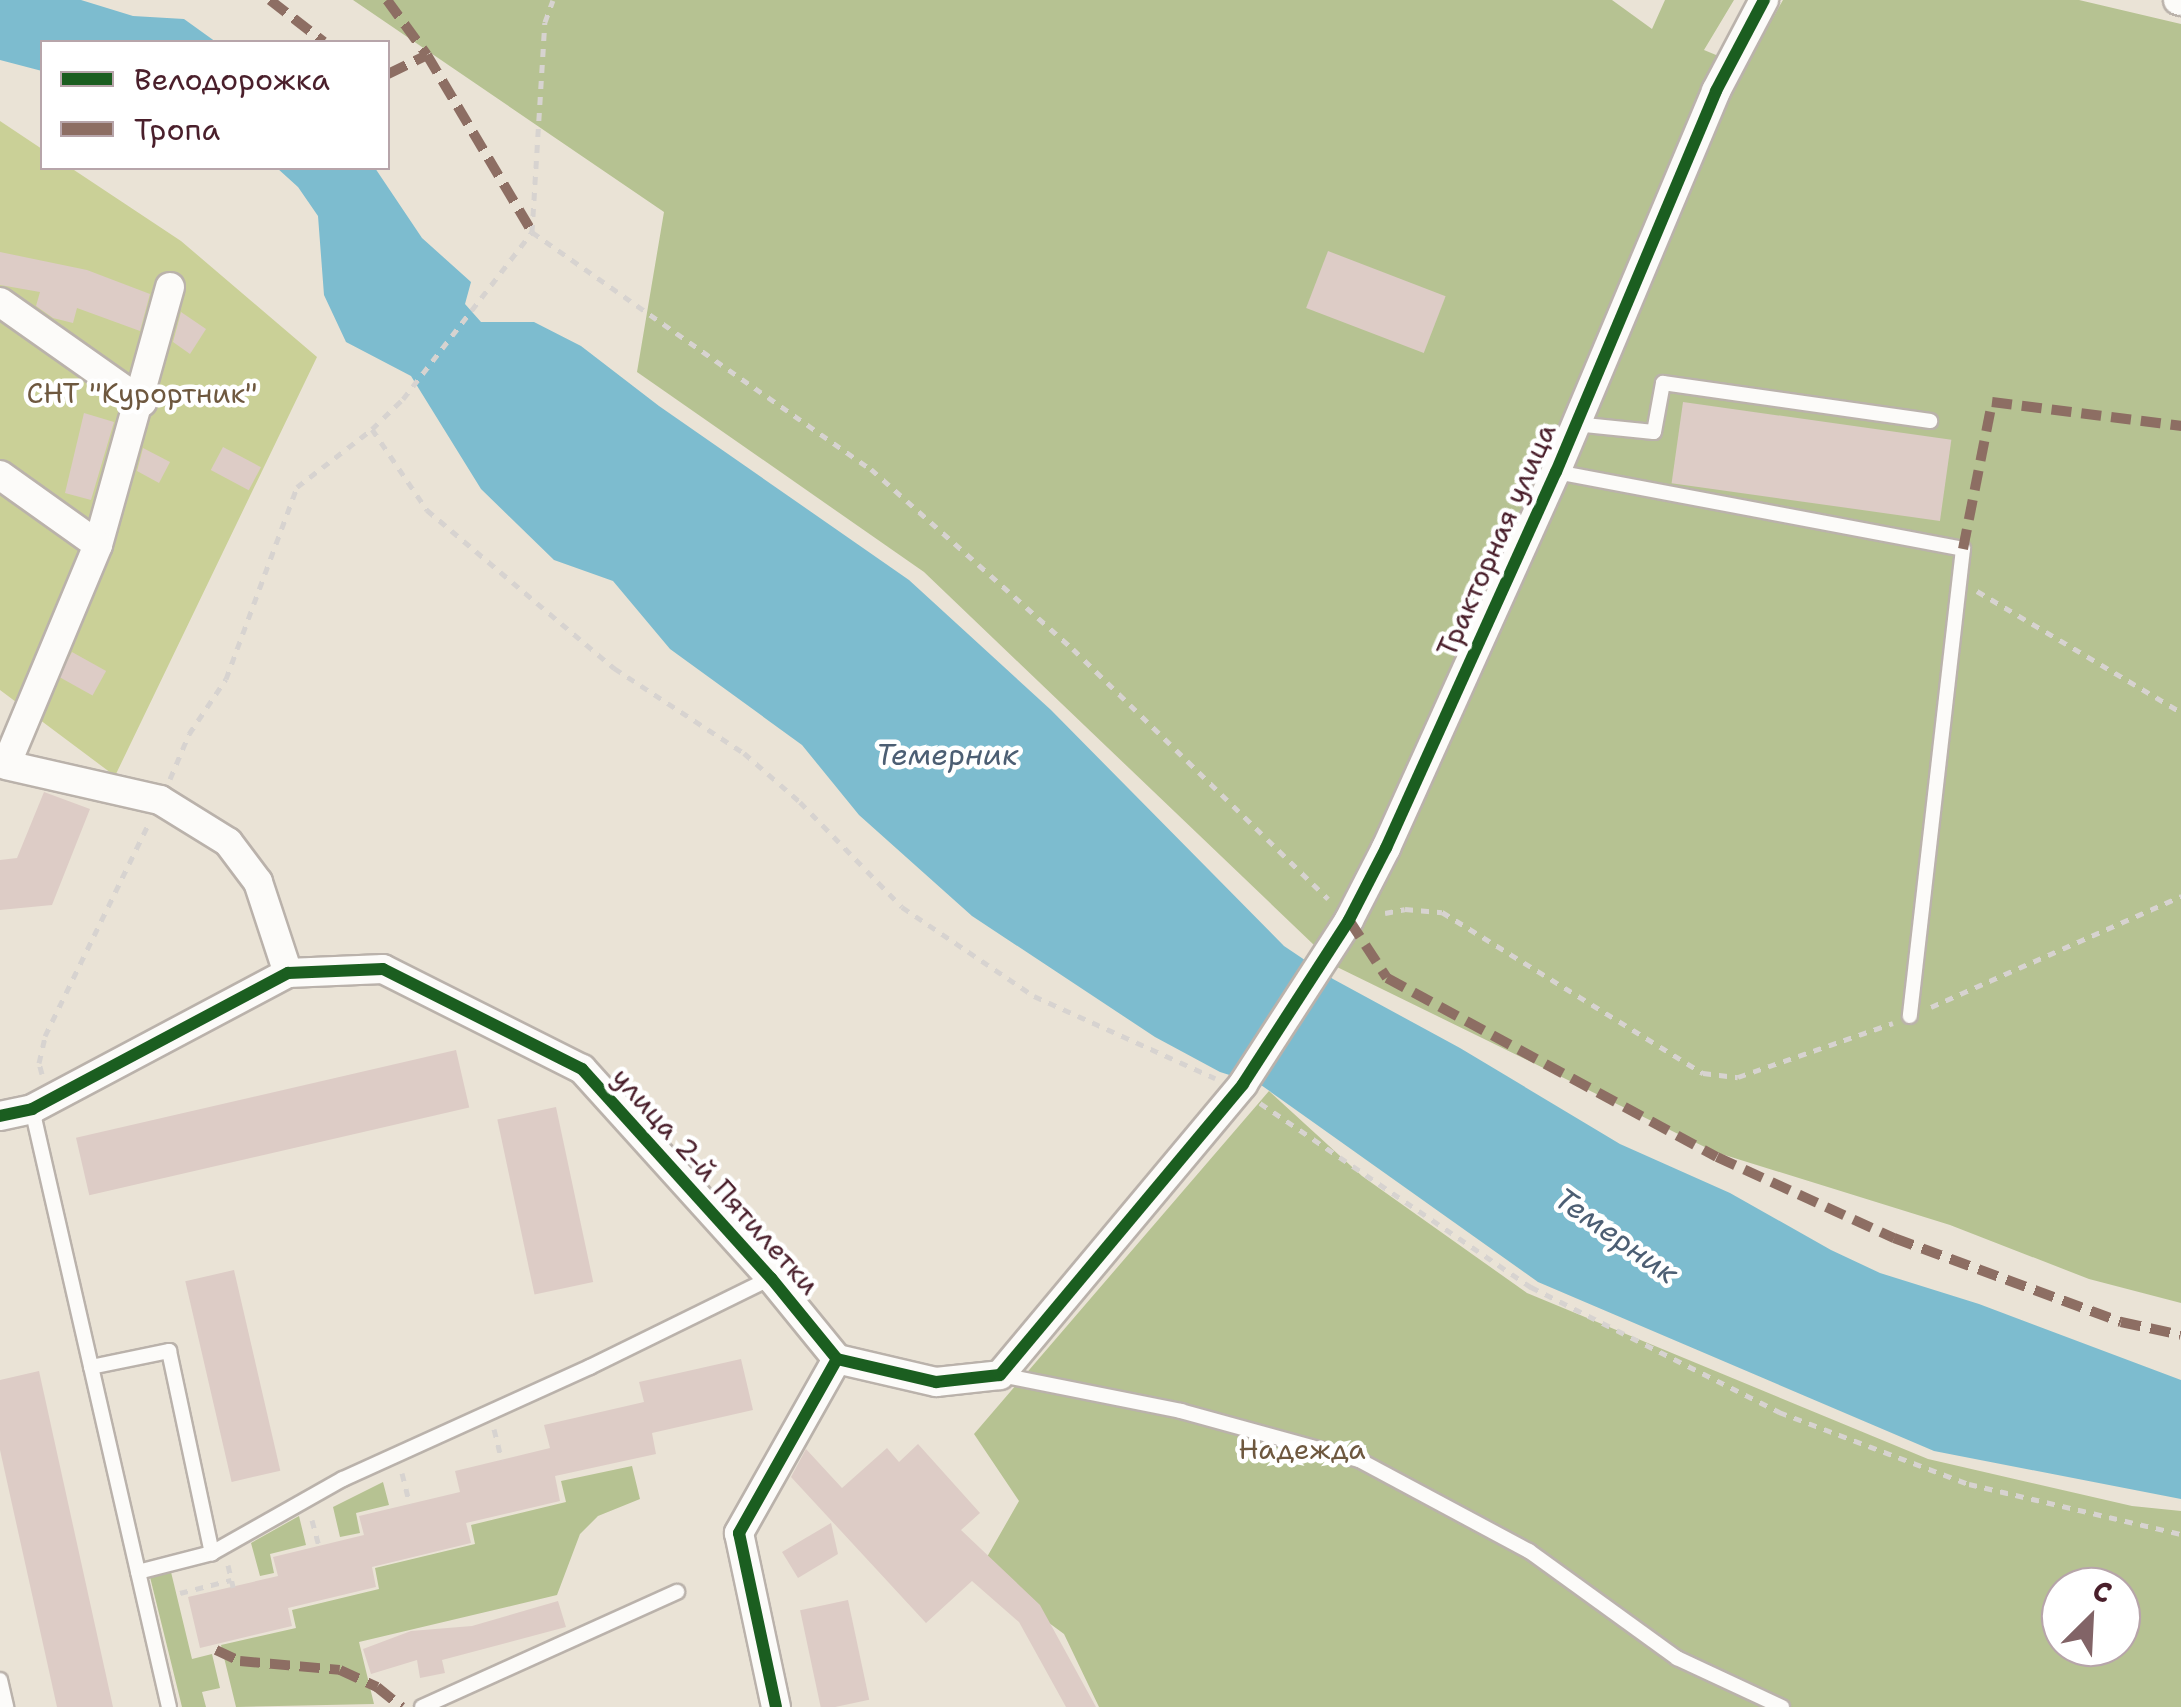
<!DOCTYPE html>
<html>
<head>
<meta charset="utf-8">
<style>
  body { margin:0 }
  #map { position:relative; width:2181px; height:1707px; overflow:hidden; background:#eae3d6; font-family:"Shantell Sans",sans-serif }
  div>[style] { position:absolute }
  .green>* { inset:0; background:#cad097 }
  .forest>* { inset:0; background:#b6c292 }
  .water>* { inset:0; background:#7dbccf }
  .building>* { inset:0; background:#ddccc6; transform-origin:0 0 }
  .path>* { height:5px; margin-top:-2.5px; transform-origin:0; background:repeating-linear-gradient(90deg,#d7d3d0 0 8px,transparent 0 16px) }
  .roads { filter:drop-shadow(2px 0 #bab2ab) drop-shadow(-2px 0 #bab2ab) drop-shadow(0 2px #bab2ab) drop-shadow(0 -2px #bab2ab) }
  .service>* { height:14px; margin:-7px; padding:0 7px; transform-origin:7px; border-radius:7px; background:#fcfbf9 }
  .minor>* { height:28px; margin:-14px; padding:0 14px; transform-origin:14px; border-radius:14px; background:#fcfbf9 }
  .quiet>* { height:10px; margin-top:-5px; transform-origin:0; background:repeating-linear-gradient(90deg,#8d6e63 0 20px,transparent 0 30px) }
  .cycleway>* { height:12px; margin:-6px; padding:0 6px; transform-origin:6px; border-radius:6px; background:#1b5e20 }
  span { translate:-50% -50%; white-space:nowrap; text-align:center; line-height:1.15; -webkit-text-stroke:9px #fff; paint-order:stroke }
  .park-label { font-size:28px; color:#6e583f }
  .street-label { font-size:28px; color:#4a1f2b }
  .water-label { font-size:30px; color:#4c5e73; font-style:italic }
  .legend { position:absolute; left:40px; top:40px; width:350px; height:130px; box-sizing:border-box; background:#fff; border:2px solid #b7a5aa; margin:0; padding:12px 18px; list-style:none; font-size:30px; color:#4a1f2b }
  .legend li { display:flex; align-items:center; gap:20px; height:50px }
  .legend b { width:50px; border:2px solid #b7a5aa }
  .north { position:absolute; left:2041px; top:1567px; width:100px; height:100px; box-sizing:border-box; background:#fff; border:2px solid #b7a5aa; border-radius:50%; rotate:24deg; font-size:28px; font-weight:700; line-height:40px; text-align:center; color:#4a1f2b }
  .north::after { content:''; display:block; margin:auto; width:35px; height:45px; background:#826467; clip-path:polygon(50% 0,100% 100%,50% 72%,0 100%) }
</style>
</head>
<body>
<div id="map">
  <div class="green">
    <i style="clip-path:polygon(0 121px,42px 149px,42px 168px,71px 168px,181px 241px,317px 357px,115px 776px,0 690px)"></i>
  </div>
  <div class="forest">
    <i style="clip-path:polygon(353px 0,1612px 0,1652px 29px,1665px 0,1734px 0,1704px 50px,1745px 67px,1783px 0,2079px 0,2181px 24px,2181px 1303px,2089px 1279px,1950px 1225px,1715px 1152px,1337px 967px,924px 572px,637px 372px,664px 212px)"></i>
    <i style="clip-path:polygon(evenodd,1269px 1091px,1362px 1176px,1527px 1293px,1928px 1459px,2132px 1506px,2181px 1511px,2181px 1707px,1099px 1707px,1064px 1634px,979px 1571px,1019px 1501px,974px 1434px,1269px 1091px,2061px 1587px,2121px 1587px,2121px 1647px,2061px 1647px,2061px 1587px)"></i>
    <i style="clip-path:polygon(632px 1466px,640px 1499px,598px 1516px,580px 1534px,557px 1595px,359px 1642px,374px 1704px,236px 1707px,221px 1645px,296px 1628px,292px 1610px,379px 1589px,375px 1568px,475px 1544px,471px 1525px,566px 1502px,561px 1481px)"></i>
    <i style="clip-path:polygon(383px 1482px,389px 1505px,356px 1513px,360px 1533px,340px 1537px,333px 1507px)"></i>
    <i style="clip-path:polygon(299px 1516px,306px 1545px,270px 1554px,274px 1573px,260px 1576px,251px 1543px)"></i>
    <i style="clip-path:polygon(171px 1572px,192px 1659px,212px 1654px,220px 1688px,202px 1692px,206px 1707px,182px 1707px,150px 1577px)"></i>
  </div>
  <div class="water">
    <i style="clip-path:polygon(0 0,81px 0,133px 16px,184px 19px,216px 42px,42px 42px,42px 71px,0 60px)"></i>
    <i style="clip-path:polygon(277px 168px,375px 168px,422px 238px,471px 282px,465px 304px,481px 322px,534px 322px,581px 346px,659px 406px,909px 580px,1051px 710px,1284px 946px,1333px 979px,1460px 1048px,1620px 1144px,1730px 1193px,1831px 1250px,1880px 1273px,1979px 1304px,2181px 1380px,2181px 1499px,1934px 1451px,1538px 1282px,1261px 1085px,1220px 1072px,1155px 1037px,972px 916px,859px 815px,802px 745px,670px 649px,613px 581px,554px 560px,481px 489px,411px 376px,346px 342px,324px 295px,318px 216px,298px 187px)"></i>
  </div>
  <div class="building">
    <i style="left:1328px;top:251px;width:126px;height:61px;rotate:21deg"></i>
    <i style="clip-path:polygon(0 252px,87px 270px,150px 294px,140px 331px,77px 308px,73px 323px,53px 318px,36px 306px,40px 292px,0 285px)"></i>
    <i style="clip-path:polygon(181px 312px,206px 329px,190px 354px,173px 342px)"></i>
    <i style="left:1683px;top:402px;width:271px;height:82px;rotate:8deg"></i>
    <i style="clip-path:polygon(84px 413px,114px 422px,91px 500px,65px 493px)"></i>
    <i style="left:223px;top:447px;width:43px;height:26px;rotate:28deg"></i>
    <i style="clip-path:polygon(143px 448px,170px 462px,159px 483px,137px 471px)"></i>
    <i style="left:72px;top:652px;width:39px;height:28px;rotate:29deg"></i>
    <i style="clip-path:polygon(44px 792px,90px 809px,52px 905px,0 910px,0 860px,17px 858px)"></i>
    <i style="left:456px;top:1050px;width:59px;height:390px;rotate:77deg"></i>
    <i style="left:556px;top:1107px;width:179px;height:60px;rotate:78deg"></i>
    <i style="left:234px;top:1270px;width:206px;height:50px;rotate:77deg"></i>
    <i style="clip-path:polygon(741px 1359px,753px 1410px,652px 1433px,656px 1454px,555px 1476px,560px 1501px,466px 1523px,471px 1543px,372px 1567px,376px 1587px,288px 1608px,292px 1626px,200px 1648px,188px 1597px,278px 1576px,273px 1557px,364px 1535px,359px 1516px,460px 1492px,455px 1471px,550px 1448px,544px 1425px,644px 1402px,639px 1382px)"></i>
    <i style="clip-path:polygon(39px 1371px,113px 1707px,57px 1707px,0 1450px,0 1380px)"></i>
    <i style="clip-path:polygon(918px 1444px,980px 1513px,961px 1530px,1040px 1605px,1096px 1707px,1066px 1707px,1019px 1622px,972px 1581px,926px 1623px,791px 1477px,806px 1449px,842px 1488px,887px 1448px,899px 1462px)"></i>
    <i style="clip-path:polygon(831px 1523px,838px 1554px,798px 1578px,782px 1552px)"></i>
    <i style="left:848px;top:1600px;width:102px;height:49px;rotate:78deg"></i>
    <i style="clip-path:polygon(558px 1601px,566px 1627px,442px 1660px,445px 1673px,420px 1678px,417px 1660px,371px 1674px,363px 1649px,411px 1631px,472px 1626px)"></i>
  </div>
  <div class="path">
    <i style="left:532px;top:232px;width:414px;rotate:35deg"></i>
    <i style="left:871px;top:469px;width:271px;rotate:41.7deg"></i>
    <i style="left:1073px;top:649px;width:357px;rotate:44.4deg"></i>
    <i style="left:372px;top:429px;width:98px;rotate:55.8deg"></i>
    <i style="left:427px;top:510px;width:245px;rotate:40.2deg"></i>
    <i style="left:614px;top:668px;width:155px;rotate:33.2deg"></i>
    <i style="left:744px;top:753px;width:74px;rotate:41.2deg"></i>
    <i style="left:800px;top:802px;width:146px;rotate:45.8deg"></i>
    <i style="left:902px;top:907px;width:159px;rotate:34deg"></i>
    <i style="left:1034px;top:996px;width:199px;rotate:24.4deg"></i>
    <i style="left:1977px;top:591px;width:237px;rotate:30.7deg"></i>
    <i style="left:170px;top:779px;width:49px;rotate:-67.1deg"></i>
    <i style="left:189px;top:734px;width:66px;rotate:-56.1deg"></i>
    <i style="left:226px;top:679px;width:205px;rotate:-69.7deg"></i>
    <i style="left:297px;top:487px;width:95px;rotate:-37.7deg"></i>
    <i style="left:372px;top:429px;width:43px;rotate:-44.1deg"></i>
    <i style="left:403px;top:399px;width:211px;rotate:-52.3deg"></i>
    <i style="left:532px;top:232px;width:210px;rotate:-86.5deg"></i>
    <i style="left:545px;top:22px;width:23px;rotate:-70deg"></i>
    <i style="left:1385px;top:913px;width:20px;rotate:-11deg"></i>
    <i style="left:1405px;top:909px;width:37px;rotate:5deg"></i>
    <i style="left:1442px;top:912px;width:307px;rotate:31.7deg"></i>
    <i style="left:1703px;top:1073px;width:35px;rotate:7deg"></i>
    <i style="left:1738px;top:1077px;width:164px;rotate:-19.2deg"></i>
    <i style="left:1931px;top:1007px;width:274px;rotate:-23.9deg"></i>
    <i style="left:42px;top:1074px;width:11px;rotate:-105deg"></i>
    <i style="left:39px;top:1063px;width:28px;rotate:-77deg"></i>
    <i style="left:45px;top:1036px;width:235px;rotate:-64deg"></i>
    <i style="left:1260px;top:1103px;width:328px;rotate:34.2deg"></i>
    <i style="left:1531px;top:1287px;width:278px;rotate:26.7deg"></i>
    <i style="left:1779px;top:1412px;width:203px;rotate:20.8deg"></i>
    <i style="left:1969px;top:1484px;width:218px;rotate:13.3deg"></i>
    <i style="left:494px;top:1429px;width:32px;rotate:76deg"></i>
    <i style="left:402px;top:1473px;width:32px;rotate:76deg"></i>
    <i style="left:312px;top:1520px;width:27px;rotate:75deg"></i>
    <i style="left:228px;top:1565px;width:23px;rotate:77deg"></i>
    <i style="left:180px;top:1593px;width:53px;rotate:-14.3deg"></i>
  </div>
  <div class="roads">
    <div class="service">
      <i style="left:1575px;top:424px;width:79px;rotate:5.8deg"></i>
      <i style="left:1654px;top:432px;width:50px;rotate:-79.6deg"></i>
      <i style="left:1663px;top:383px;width:270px;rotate:8.1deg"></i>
      <i style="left:1556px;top:472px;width:414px;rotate:10.7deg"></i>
      <i style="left:1963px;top:549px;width:470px;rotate:96.5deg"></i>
      <i style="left:32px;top:1109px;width:613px;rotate:77.1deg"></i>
      <i style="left:91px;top:1367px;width:80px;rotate:-11.6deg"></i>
      <i style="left:169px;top:1351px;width:207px;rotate:78deg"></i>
      <i style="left:1001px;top:1375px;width:184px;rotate:11.3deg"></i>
      <i style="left:1181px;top:1411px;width:185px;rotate:15.4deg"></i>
      <i style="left:1359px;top:1460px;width:193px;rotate:28.2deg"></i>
      <i style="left:1529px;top:1551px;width:183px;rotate:35.9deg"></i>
      <i style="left:1677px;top:1658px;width:116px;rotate:25deg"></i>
      <i style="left:138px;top:1572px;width:76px;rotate:-14.4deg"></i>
      <i style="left:212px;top:1553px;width:150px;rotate:-29.5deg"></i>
      <i style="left:343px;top:1479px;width:271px;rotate:-24.4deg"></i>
      <i style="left:590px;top:1367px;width:202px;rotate:-26.2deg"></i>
      <i style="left:0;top:1680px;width:28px;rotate:77deg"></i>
      <i style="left:422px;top:1707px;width:280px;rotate:-24.3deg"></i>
    </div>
    <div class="minor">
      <i style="left:2178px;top:0;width:3px;rotate:18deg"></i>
      <i style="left:170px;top:287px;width:268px;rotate:105.6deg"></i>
      <i style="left:98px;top:545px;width:238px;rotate:112.7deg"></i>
      <i style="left:6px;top:765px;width:158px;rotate:12.8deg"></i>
      <i style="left:160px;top:800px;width:80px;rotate:31.7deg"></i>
      <i style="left:228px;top:842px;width:50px;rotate:53.1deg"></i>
      <i style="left:258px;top:882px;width:96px;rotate:71.8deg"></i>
      <i style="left:0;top:302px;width:174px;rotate:35.2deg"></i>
      <i style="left:0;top:475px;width:120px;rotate:35.5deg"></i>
      <i style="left:0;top:1116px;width:33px;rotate:-12deg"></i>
      <i style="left:32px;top:1109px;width:290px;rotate:-28deg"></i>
      <i style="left:288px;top:973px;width:95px;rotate:-2.4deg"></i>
      <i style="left:383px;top:969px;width:223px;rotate:26.7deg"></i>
      <i style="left:582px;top:1069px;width:282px;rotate:47.9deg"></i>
      <i style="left:771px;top:1278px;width:104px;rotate:50.8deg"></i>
      <i style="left:837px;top:1359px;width:200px;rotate:119.4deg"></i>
      <i style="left:739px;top:1533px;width:178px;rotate:78deg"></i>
      <i style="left:837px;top:1359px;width:102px;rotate:13.1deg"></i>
      <i style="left:936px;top:1382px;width:64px;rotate:-6.2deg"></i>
      <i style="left:1000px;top:1375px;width:379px;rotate:-50.1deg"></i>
      <i style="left:1243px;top:1084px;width:195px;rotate:-57.1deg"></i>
      <i style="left:1349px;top:920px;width:81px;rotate:-62.8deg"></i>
      <i style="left:1386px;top:848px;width:413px;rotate:-65.7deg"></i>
      <i style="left:1556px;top:472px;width:413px;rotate:-67.2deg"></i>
      <i style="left:1716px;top:91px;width:103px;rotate:-62.2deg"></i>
    </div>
  </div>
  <div class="quiet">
    <i style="left:270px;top:0;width:68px;rotate:37.9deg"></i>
    <i style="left:387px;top:0;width:68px;rotate:54deg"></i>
    <i style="left:427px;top:55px;width:206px;rotate:59.3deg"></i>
    <i style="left:388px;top:74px;width:43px;rotate:-26deg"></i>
    <i style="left:1963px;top:549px;width:150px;rotate:-78.8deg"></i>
    <i style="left:1992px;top:402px;width:191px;rotate:7.2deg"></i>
    <i style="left:1349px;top:920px;width:69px;rotate:56.8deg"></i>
    <i style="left:1387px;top:978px;width:375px;rotate:28.5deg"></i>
    <i style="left:1717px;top:1157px;width:195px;rotate:24.6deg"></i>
    <i style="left:1894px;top:1238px;width:242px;rotate:20.3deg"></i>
    <i style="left:2121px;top:1322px;width:61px;rotate:12.2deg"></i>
    <i style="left:216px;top:1650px;width:26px;rotate:25deg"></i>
    <i style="left:240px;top:1661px;width:100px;rotate:5.1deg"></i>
    <i style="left:340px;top:1670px;width:41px;rotate:24.7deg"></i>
    <i style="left:377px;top:1687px;width:32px;rotate:39deg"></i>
  </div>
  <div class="cycleway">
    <i style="left:0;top:1116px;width:33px;rotate:-12deg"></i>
    <i style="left:32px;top:1109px;width:290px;rotate:-28deg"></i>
    <i style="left:288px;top:973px;width:95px;rotate:-2.4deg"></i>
    <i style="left:383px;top:969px;width:223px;rotate:26.7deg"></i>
    <i style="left:582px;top:1069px;width:282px;rotate:47.9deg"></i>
    <i style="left:771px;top:1278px;width:104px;rotate:50.8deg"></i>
    <i style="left:837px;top:1359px;width:200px;rotate:119.4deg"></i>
    <i style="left:739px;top:1533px;width:178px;rotate:78deg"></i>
    <i style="left:837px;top:1359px;width:102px;rotate:13.1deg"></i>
    <i style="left:936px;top:1382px;width:64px;rotate:-6.2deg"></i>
    <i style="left:1000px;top:1375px;width:379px;rotate:-50.1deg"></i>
    <i style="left:1243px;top:1084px;width:195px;rotate:-57.1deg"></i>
    <i style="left:1349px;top:920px;width:81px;rotate:-62.8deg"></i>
    <i style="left:1386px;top:848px;width:413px;rotate:-65.7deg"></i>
    <i style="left:1556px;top:472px;width:413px;rotate:-67.2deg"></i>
    <i style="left:1716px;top:91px;width:103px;rotate:-62.2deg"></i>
  </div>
  <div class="park-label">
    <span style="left:142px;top:393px">СНТ "Курортник"</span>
    <span style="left:1302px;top:1449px">Надежда</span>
  </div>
  <div class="street-label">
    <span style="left:1496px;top:540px;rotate:-66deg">Тракторная улица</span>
    <span style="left:716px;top:1181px;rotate:48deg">улица 2-й Пятилетки</span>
  </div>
  <div class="water-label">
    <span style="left:947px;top:755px">Темерник</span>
    <span style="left:1616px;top:1236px;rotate:35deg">Темерник</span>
  </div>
  <ul class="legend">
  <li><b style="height:12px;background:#1b5e20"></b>Велодорожка</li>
  <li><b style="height:12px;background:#8d6e63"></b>Тропа</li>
  </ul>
  <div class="north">С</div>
</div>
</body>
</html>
